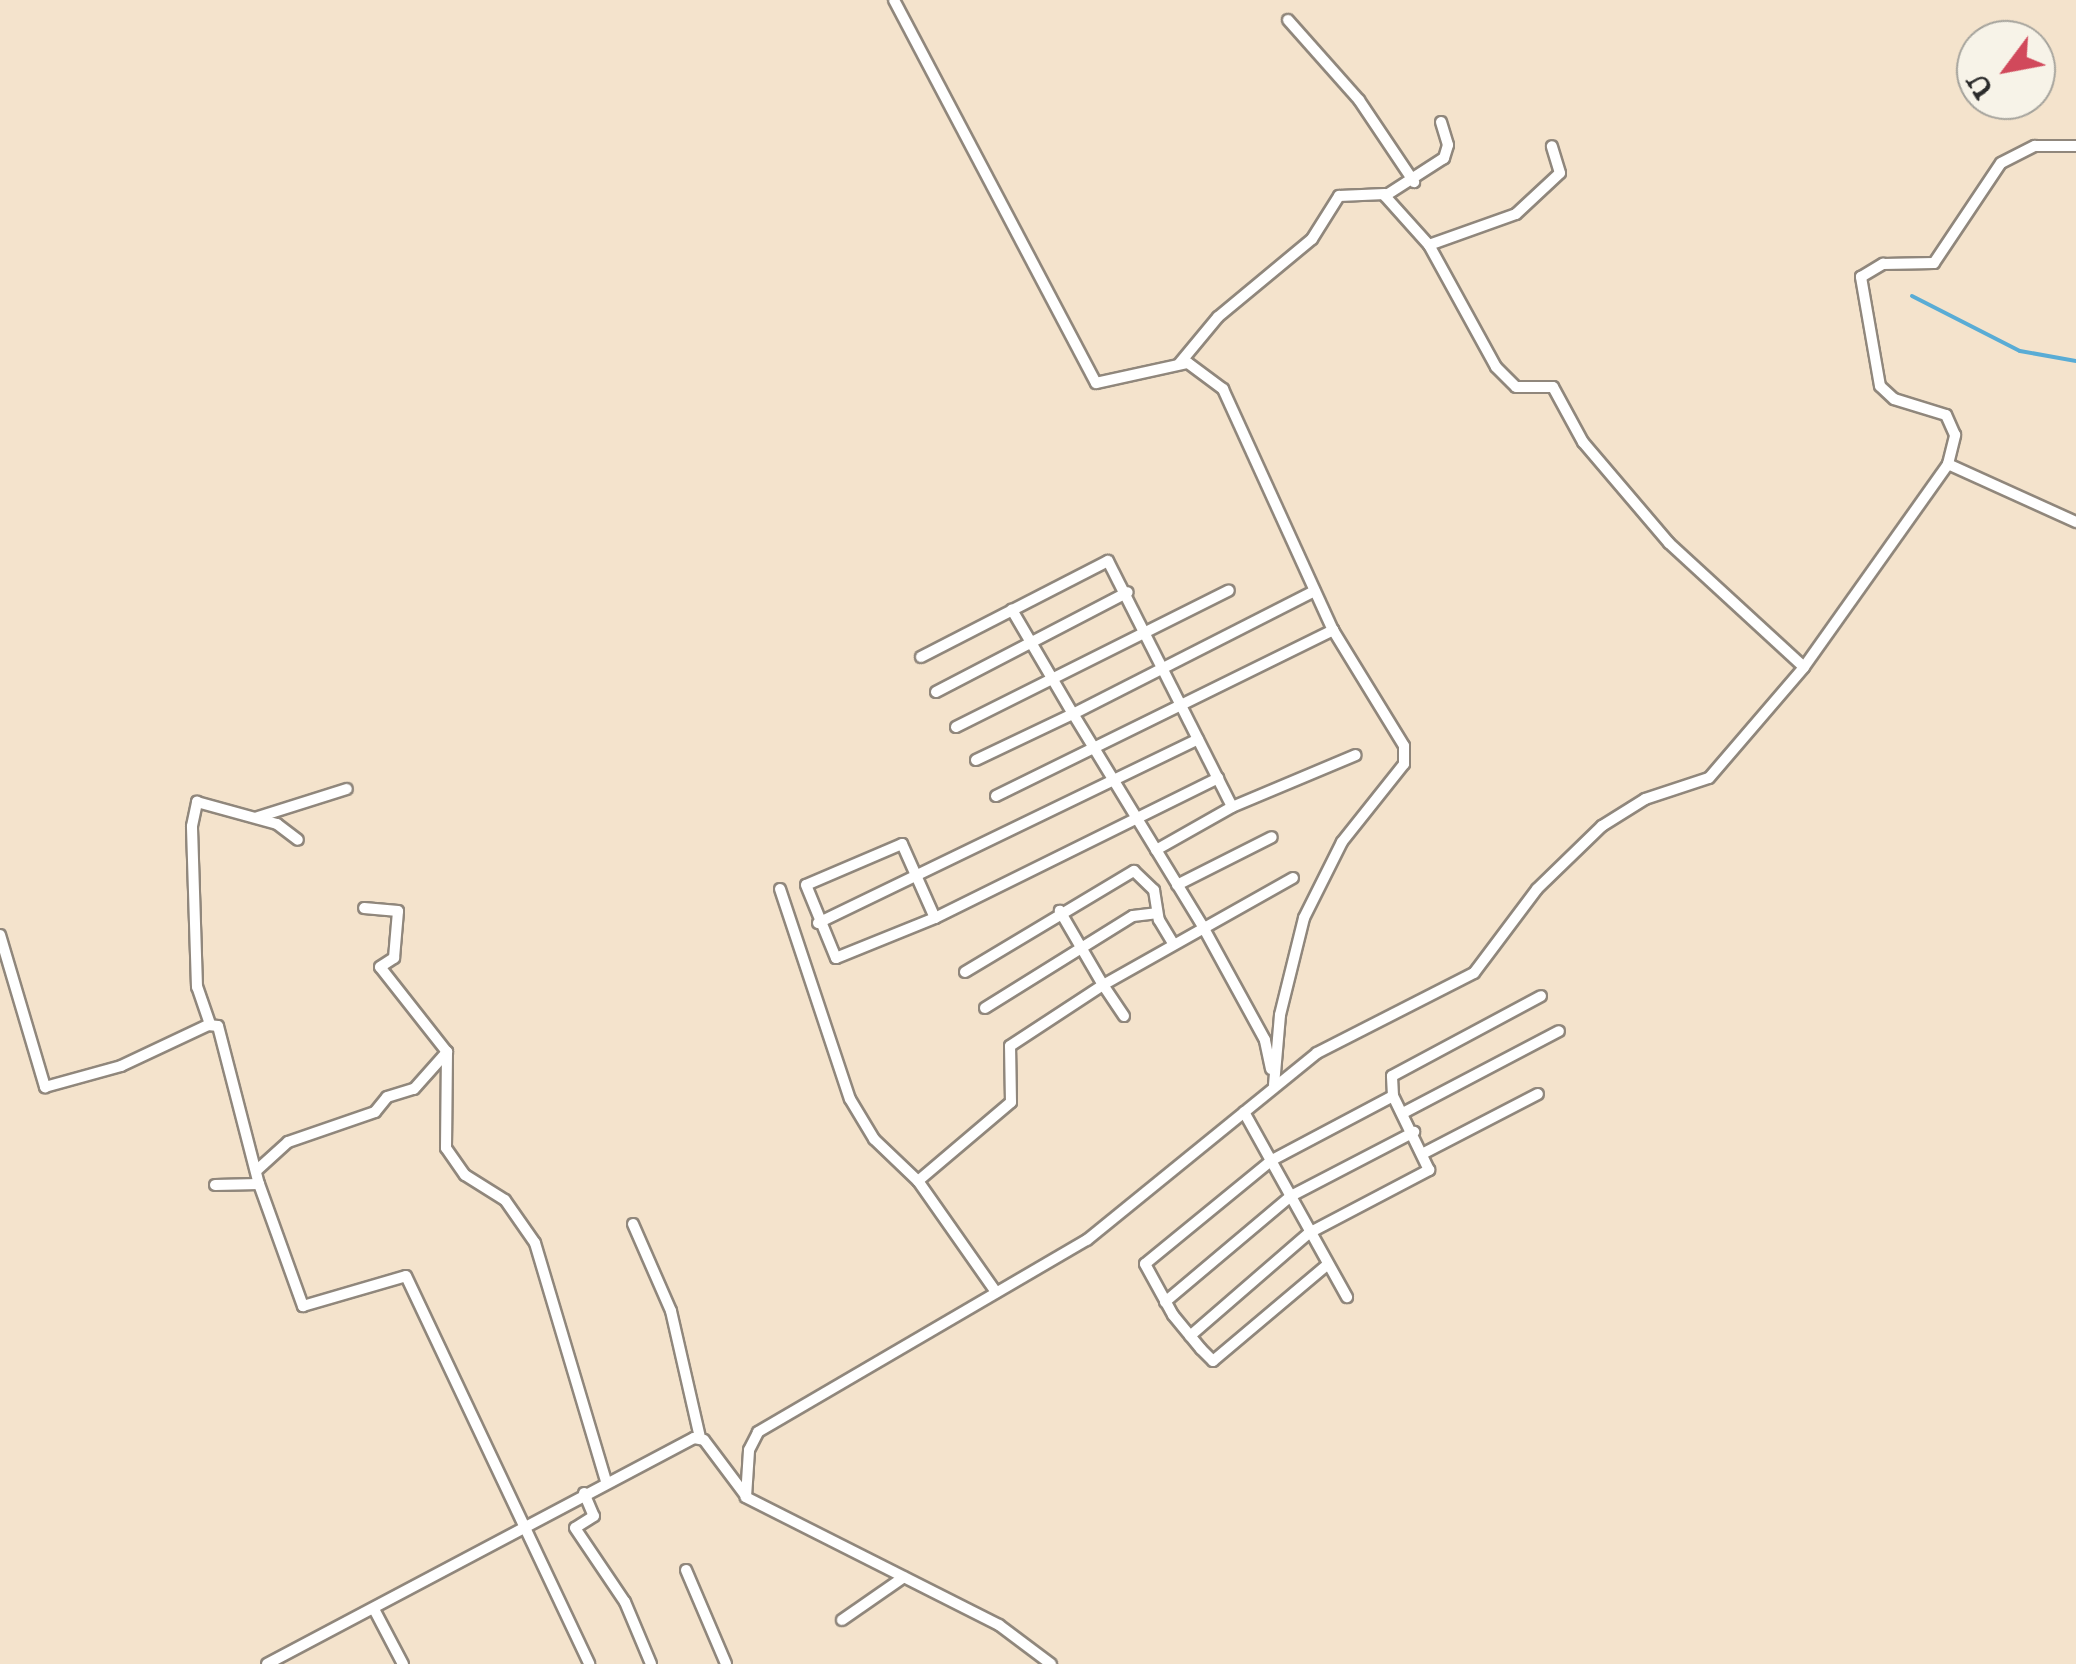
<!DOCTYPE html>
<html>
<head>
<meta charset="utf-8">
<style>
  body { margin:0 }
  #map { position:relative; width:2076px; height:1664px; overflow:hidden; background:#f4e3cc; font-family:"IM FELL English",serif }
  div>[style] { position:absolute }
  .stream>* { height:4px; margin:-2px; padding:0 2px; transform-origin:2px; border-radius:2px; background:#59acd5 }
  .roads { filter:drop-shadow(2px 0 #90877c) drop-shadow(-2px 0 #90877c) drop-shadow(0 2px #90877c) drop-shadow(0 -2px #90877c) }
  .street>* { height:10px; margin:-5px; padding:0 5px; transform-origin:5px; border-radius:5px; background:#fff }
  span { translate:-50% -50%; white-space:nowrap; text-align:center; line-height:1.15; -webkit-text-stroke:10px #f7f3e8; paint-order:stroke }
  .north { position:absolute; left:1956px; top:20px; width:100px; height:100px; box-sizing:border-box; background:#f7f3e8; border:2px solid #a5a39c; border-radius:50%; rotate:238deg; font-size:28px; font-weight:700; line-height:40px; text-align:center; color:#2b2b2b }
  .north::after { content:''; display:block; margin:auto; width:35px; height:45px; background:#d1495b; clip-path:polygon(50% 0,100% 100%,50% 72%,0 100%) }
</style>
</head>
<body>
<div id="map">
  <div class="stream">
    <i style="left:1912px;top:296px;width:121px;rotate:27deg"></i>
    <i style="left:2020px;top:351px;width:57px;rotate:10.1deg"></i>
  </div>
  <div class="roads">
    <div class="street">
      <i style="left:894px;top:0;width:433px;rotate:62.2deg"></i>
      <i style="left:1096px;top:383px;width:94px;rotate:-12.3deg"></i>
      <i style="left:1188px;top:363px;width:44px;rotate:36.6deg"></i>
      <i style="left:1223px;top:389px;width:265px;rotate:65.5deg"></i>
      <i style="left:1333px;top:630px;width:136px;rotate:58.5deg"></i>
      <i style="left:1404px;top:746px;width:18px;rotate:90deg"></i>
      <i style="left:1404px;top:764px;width:100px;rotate:128.5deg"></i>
      <i style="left:1342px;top:842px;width:85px;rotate:116.6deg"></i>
      <i style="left:1304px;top:918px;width:100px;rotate:103.9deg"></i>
      <i style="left:1280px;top:1015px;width:70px;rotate:94.9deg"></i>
      <i style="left:1288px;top:20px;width:107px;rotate:48.4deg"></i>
      <i style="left:1359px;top:100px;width:99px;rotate:56.1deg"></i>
      <i style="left:1441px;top:122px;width:24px;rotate:73deg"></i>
      <i style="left:1448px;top:145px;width:14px;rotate:107deg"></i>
      <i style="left:1444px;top:158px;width:70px;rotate:147.2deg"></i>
      <i style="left:1385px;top:196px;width:66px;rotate:48.1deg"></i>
      <i style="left:1429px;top:245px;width:139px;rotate:61.2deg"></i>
      <i style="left:1496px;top:367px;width:28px;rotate:45deg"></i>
      <i style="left:1516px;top:387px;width:37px"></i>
      <i style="left:1553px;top:387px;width:63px;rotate:61.4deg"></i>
      <i style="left:1583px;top:442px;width:133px;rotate:49.6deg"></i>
      <i style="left:1669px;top:543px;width:183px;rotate:42.6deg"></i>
      <i style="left:1429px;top:245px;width:92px;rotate:-19.6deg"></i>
      <i style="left:1516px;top:214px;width:60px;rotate:-43deg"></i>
      <i style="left:1560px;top:173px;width:28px;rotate:-107deg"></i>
      <i style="left:1179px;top:364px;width:61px;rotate:-50.3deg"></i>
      <i style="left:1218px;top:317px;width:122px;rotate:-39.7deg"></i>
      <i style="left:1312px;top:239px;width:51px;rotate:-57.9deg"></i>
      <i style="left:1339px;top:196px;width:46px;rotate:-2.5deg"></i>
      <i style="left:1948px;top:464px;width:30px;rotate:-76deg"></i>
      <i style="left:1955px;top:435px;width:22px;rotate:-114deg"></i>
      <i style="left:1946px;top:415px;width:54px;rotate:-162.9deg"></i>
      <i style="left:1894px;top:399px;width:19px;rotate:-137deg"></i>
      <i style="left:1880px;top:386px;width:111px;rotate:-99.9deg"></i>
      <i style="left:1861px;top:277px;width:26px;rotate:-31deg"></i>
      <i style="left:1883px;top:264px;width:51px;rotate:-1.1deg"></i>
      <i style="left:1934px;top:263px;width:120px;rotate:-56.2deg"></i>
      <i style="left:2001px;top:163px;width:38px;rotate:-27deg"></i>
      <i style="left:2035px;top:146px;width:41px"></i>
      <i style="left:921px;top:657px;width:210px;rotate:-27.2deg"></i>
      <i style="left:1108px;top:561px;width:275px;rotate:63.2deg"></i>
      <i style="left:936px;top:692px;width:216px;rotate:-27.5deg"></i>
      <i style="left:956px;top:727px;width:305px;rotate:-26.6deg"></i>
      <i style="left:976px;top:760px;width:107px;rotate:-25.4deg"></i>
      <i style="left:1073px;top:714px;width:121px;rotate:-120.4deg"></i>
      <i style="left:996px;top:796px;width:376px;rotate:-26.2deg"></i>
      <i style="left:258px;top:817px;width:93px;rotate:-17.5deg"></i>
      <i style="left:1156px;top:850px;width:87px;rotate:-29.5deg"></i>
      <i style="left:1232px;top:807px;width:134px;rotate:-22.8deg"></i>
      <i style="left:1177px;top:885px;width:106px;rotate:-26.8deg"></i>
      <i style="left:780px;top:889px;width:221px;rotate:71.6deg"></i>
      <i style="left:850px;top:1099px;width:47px;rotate:59deg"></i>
      <i style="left:874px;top:1139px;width:61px;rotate:43.7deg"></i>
      <i style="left:918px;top:1181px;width:122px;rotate:-40.3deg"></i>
      <i style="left:1011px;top:1102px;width:56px;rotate:-91deg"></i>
      <i style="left:1010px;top:1046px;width:111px;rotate:-33.3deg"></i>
      <i style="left:1103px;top:985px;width:86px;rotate:-120.2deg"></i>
      <i style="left:935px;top:918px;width:81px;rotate:-114deg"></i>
      <i style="left:902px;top:844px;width:104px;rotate:156.9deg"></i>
      <i style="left:806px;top:885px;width:79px;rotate:67.7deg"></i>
      <i style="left:836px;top:958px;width:107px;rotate:-22deg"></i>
      <i style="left:935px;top:918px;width:316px;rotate:-26.3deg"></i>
      <i style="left:818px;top:923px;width:422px;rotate:-25.8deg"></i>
      <i style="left:0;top:935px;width:159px;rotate:73.5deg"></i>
      <i style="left:45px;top:1087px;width:79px;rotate:-15.4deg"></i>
      <i style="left:121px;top:1066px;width:96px;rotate:-25.2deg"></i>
      <i style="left:208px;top:1025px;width:10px;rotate:6deg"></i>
      <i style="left:218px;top:1026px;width:163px;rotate:75.5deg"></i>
      <i style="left:259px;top:1184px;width:130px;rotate:70.2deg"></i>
      <i style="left:303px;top:1306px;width:107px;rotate:-16.2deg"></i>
      <i style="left:406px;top:1276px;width:429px;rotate:64.7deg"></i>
      <i style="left:965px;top:972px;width:197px;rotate:-30.9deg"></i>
      <i style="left:1134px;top:871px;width:28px;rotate:44deg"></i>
      <i style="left:1154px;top:890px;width:30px;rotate:81deg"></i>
      <i style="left:1159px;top:920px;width:26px;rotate:59deg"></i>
      <i style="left:985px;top:1008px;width:174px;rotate:-31.9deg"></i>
      <i style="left:1133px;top:916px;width:23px;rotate:-7deg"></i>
      <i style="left:1124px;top:1016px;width:37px;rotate:-124deg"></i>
      <i style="left:1103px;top:985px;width:218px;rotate:-29.4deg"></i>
      <i style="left:210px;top:1024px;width:39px;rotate:-109deg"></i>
      <i style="left:197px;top:987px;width:161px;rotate:-91.8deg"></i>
      <i style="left:192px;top:826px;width:25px;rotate:-78deg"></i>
      <i style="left:197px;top:802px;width:83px;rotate:15.4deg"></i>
      <i style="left:277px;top:824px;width:26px;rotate:37deg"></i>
      <i style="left:447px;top:1052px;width:96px;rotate:90.6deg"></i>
      <i style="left:446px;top:1148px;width:33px;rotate:55deg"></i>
      <i style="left:465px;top:1175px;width:47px;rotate:32deg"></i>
      <i style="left:505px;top:1200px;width:52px;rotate:55.1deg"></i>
      <i style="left:535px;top:1243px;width:248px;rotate:73.4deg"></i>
      <i style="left:1271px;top:1069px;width:30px;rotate:-102deg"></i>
      <i style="left:1265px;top:1040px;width:131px;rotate:-118.7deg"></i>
      <i style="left:1202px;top:925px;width:247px;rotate:-121.4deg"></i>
      <i style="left:1073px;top:714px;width:271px;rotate:-27deg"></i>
      <i style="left:1393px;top:1096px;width:20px;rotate:-93deg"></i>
      <i style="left:1392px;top:1076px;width:169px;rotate:-28.2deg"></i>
      <i style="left:1244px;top:1112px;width:212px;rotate:60.9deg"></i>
      <i style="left:1403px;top:1113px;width:176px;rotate:-27.7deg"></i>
      <i style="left:1426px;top:1152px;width:126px;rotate:-27.4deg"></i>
      <i style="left:256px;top:1171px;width:43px;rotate:-42.2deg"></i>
      <i style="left:288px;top:1142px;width:92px;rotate:-19deg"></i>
      <i style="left:375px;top:1112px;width:19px;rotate:-51deg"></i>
      <i style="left:387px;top:1097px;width:28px;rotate:-17deg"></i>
      <i style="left:414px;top:1089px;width:50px;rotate:-48.3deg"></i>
      <i style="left:447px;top:1052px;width:108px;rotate:-128.2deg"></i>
      <i style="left:380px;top:967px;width:17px;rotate:-33deg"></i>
      <i style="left:394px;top:958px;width:47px;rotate:-85.1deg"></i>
      <i style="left:398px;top:911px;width:34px;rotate:-175deg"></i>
      <i style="left:918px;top:1181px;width:136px;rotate:54.9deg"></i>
      <i style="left:215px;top:1185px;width:44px;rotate:-1.3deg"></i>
      <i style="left:633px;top:1224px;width:95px;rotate:66.4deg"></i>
      <i style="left:671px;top:1311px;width:130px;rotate:77.1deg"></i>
      <i style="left:1165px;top:1302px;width:165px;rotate:-40.1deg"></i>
      <i style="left:1291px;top:1196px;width:139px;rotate:-27.5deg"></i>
      <i style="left:1190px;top:1336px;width:157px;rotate:-40.9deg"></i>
      <i style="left:1309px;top:1233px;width:136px;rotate:-27.7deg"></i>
      <i style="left:1429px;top:1170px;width:82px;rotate:-115.9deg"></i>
      <i style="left:1393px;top:1096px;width:137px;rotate:152.1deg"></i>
      <i style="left:1272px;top:1160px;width:164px;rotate:140.7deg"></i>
      <i style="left:1145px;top:1264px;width:58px;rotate:61.2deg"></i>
      <i style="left:1173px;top:1315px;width:44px;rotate:50.5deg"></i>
      <i style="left:1201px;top:1349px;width:17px;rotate:45deg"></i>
      <i style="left:1213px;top:1361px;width:149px;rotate:-40.1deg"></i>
      <i style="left:584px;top:1493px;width:25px;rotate:67deg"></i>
      <i style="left:594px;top:1516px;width:22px;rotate:148deg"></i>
      <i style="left:575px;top:1528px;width:89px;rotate:56deg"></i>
      <i style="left:625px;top:1602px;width:67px;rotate:67.2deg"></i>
      <i style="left:686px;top:1570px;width:102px;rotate:66.9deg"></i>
      <i style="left:375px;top:1611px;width:60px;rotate:62.2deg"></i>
      <i style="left:842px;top:1620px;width:75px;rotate:-34.7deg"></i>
      <i style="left:267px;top:1664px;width:483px;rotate:-27.9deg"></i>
      <i style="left:694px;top:1438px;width:10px;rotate:11deg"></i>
      <i style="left:704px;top:1440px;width:70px;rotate:53.1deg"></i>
      <i style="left:1051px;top:1664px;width:65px;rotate:-143.1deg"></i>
      <i style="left:999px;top:1625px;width:284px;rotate:-153.2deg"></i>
      <i style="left:746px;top:1497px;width:47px;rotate:-86.3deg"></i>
      <i style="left:749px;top:1450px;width:20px;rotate:-63deg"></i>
      <i style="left:758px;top:1432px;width:381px;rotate:-30.3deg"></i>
      <i style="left:1087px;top:1240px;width:296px;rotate:-39.1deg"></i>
      <i style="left:1317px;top:1053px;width:176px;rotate:-27deg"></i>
      <i style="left:1474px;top:973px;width:105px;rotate:-53.1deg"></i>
      <i style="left:1537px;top:889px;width:91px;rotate:-44.1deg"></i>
      <i style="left:1602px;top:826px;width:51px;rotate:-32.1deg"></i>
      <i style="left:1645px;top:799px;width:67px;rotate:-18.2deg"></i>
      <i style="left:1709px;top:778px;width:146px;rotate:-49.4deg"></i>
      <i style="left:1804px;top:667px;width:249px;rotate:-54.6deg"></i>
      <i style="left:1948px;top:464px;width:141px;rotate:24.4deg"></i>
    </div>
  </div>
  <div class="north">U</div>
</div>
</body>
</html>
